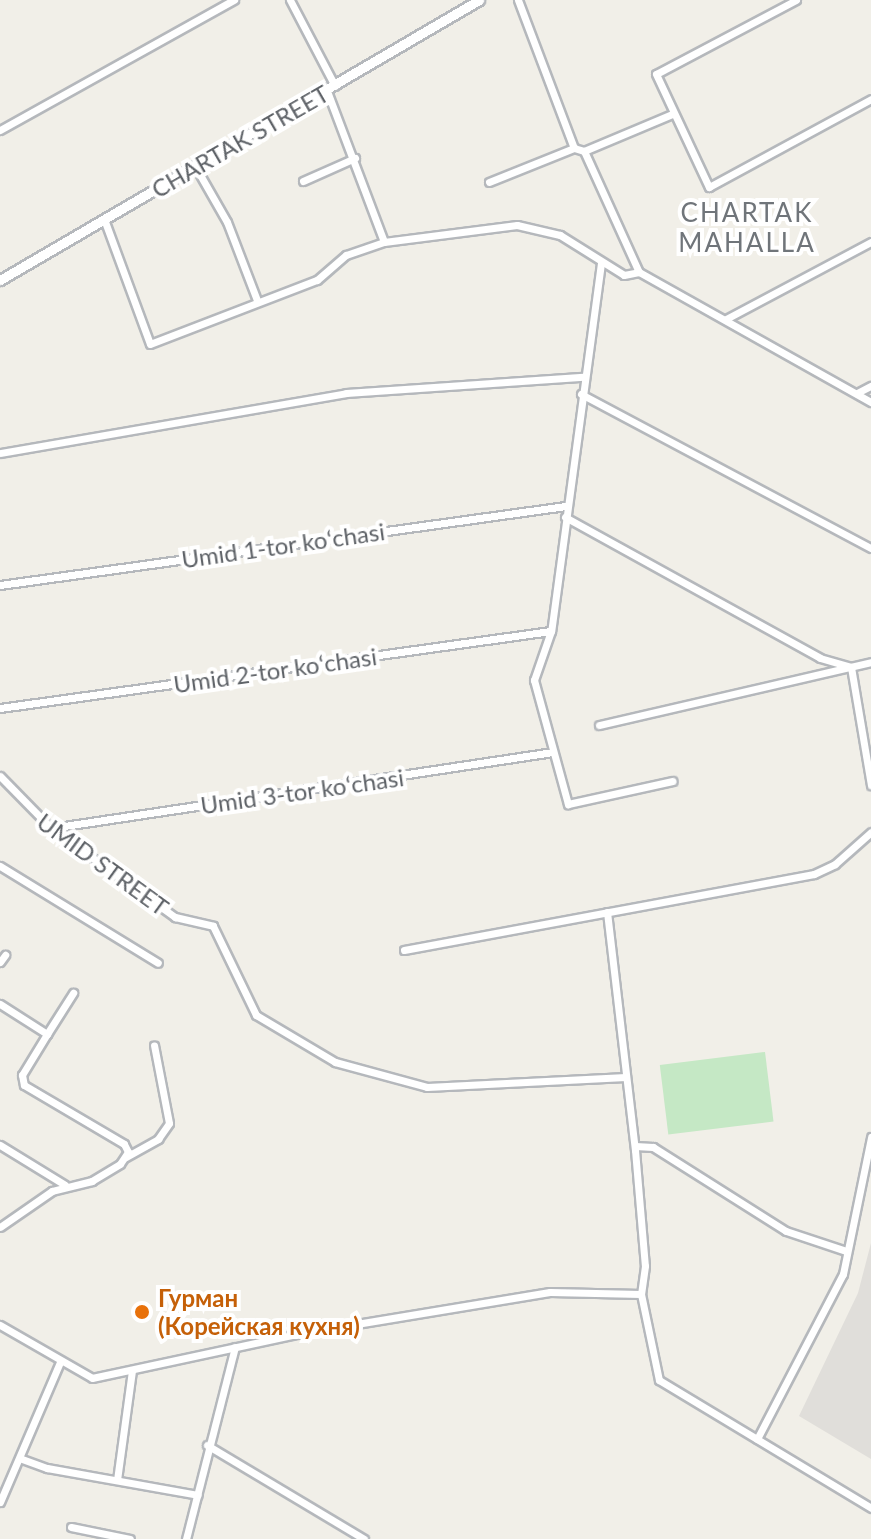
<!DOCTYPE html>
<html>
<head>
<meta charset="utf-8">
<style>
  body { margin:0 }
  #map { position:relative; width:871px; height:1539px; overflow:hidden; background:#f1efe8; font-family:Lato,sans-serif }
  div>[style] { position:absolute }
  .industrial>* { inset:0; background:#e0deda }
  .green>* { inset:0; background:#c5e8c5; transform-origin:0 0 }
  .roads { filter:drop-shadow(2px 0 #b5b8bc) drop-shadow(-2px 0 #b5b8bc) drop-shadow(0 2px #b5b8bc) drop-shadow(0 -2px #b5b8bc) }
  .minor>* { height:7px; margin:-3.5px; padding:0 3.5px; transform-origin:3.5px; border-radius:3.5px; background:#fff }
  .tertiary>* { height:9px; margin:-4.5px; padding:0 4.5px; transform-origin:4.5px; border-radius:4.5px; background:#fff }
  .dots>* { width:22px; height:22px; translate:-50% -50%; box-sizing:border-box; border:4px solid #fff; border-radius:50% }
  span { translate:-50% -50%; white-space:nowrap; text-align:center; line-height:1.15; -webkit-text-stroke:8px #fff; paint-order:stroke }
  .street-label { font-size:24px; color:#5f6368 }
  .food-label { font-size:24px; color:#c56008; font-weight:700 }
  .left { translate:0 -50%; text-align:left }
  .neighbourhood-label { font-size:26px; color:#70757a; letter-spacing:2px }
</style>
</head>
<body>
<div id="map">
  <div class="industrial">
    <i style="clip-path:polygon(871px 1243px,871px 1459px,799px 1416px,858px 1293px)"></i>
  </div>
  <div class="green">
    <i style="left:765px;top:1052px;width:70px;height:106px;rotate:83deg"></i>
  </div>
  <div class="roads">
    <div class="minor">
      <i style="left:290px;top:0;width:97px;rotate:62.4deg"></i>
      <i style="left:518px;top:0;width:158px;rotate:69.3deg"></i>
      <i style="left:574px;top:148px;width:10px;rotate:17deg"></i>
      <i style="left:584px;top:151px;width:133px;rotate:65.6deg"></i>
      <i style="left:796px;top:0;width:158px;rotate:152.1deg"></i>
      <i style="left:656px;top:74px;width:125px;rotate:64.9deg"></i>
      <i style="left:709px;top:187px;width:184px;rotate:-28.5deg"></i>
      <i style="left:327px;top:91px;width:161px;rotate:69.3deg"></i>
      <i style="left:0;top:130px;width:268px;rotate:-29.1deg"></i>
      <i style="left:584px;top:151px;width:95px;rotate:-22.8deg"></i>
      <i style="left:195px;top:166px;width:64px;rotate:60.3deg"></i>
      <i style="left:227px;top:222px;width:84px;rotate:69deg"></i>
      <i style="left:303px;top:181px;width:57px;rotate:-23.9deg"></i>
      <i style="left:489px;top:182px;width:92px;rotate:-21.8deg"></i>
      <i style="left:104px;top:219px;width:133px;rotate:69.8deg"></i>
      <i style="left:150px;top:344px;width:179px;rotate:-21deg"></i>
      <i style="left:317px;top:280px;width:38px;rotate:-41deg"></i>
      <i style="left:346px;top:255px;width:40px;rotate:-18.9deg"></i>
      <i style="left:384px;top:242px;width:134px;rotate:-7.3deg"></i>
      <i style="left:517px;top:225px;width:44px;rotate:13.1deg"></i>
      <i style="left:560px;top:235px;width:75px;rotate:32deg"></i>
      <i style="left:624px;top:275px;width:15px;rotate:-11deg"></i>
      <i style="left:639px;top:272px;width:266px;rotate:29.3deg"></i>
      <i style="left:601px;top:263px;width:371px;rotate:97.7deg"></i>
      <i style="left:551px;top:631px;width:52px;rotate:109.1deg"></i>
      <i style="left:534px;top:680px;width:129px;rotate:74.7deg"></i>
      <i style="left:568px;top:804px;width:107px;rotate:-12.4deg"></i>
      <i style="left:726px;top:319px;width:164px;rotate:-28deg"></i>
      <i style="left:857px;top:393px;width:16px;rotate:-27deg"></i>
      <i style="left:581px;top:394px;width:328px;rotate:28deg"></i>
      <i style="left:0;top:453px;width:351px;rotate:-9.8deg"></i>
      <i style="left:346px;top:393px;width:238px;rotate:-3.9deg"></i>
      <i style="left:565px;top:517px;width:291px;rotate:28.9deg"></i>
      <i style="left:820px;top:658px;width:32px;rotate:16deg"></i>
      <i style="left:851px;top:667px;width:120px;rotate:80.4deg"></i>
      <i style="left:0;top:585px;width:571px;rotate:-7.95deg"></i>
      <i style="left:0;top:708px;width:556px;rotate:-7.96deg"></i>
      <i style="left:599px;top:725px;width:279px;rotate:-13deg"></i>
      <i style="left:0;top:776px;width:73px;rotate:45.6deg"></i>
      <i style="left:51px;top:828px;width:153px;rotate:35.7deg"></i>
      <i style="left:175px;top:917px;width:39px;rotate:13deg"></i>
      <i style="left:213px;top:926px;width:99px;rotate:64.2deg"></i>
      <i style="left:256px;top:1015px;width:92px;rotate:30.7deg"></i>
      <i style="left:335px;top:1062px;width:95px;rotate:15.2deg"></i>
      <i style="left:427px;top:1087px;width:199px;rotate:-2.9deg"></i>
      <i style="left:51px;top:828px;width:508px;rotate:-8.61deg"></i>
      <i style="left:0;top:866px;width:185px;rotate:31.5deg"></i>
      <i style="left:607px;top:912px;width:240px;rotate:83.3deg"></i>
      <i style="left:635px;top:1150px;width:116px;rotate:85.1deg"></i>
      <i style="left:645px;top:1266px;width:28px;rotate:98deg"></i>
      <i style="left:641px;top:1294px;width:88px;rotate:78.2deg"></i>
      <i style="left:659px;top:1380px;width:248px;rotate:31.1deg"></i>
      <i style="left:404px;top:950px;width:417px;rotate:-10.5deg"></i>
      <i style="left:814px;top:874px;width:23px;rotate:-25deg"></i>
      <i style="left:835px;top:864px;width:48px;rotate:-41.6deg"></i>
      <i style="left:0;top:962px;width:9px;rotate:-54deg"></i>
      <i style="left:0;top:1004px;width:56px;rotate:32.6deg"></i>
      <i style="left:47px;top:1034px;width:48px;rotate:121.4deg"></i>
      <i style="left:22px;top:1075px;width:10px;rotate:79deg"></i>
      <i style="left:24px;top:1085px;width:116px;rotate:30.5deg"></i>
      <i style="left:124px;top:1144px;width:9px;rotate:63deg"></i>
      <i style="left:128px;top:1152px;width:14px;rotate:124deg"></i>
      <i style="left:120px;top:1164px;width:33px;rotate:149deg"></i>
      <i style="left:92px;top:1181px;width:41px;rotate:166deg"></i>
      <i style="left:52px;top:1191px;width:63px;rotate:145.3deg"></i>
      <i style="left:47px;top:1034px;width:49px;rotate:-57.6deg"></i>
      <i style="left:0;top:1145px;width:76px;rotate:31.6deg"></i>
      <i style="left:635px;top:1146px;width:18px;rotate:3deg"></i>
      <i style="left:653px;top:1147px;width:157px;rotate:32.3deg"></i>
      <i style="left:786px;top:1231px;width:63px;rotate:18.4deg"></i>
      <i style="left:126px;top:1157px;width:37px;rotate:-29deg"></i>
      <i style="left:158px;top:1139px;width:19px;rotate:-55deg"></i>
      <i style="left:169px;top:1123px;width:79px;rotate:-100.9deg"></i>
      <i style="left:0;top:1325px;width:106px;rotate:29.9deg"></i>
      <i style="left:92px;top:1378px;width:215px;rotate:-12.1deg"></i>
      <i style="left:302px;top:1333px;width:251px;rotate:-9.4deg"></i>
      <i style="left:550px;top:1292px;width:91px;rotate:1.3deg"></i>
      <i style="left:757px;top:1439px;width:186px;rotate:-62.5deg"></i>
      <i style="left:843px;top:1274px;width:140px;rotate:-78.4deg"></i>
      <i style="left:207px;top:1445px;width:183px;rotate:30.9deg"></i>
      <i style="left:22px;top:1459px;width:27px;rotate:20deg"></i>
      <i style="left:47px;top:1468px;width:153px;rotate:10.1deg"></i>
      <i style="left:117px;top:1480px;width:111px;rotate:-82.2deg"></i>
      <i style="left:0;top:1502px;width:152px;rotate:-66.8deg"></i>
      <i style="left:71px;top:1527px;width:60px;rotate:11.5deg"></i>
      <i style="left:186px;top:1539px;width:198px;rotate:-75.7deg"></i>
    </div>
    <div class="tertiary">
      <i style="left:0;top:280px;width:555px;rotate:-30.31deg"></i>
    </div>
  </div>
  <div class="dots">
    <i style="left:142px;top:1312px;background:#e8710a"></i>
  </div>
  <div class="street-label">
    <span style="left:240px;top:141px;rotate:-30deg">CHARTAK STREET</span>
    <span style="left:283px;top:545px;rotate:-8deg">Umid 1-tor koʻchasi</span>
    <span style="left:275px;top:670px;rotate:-8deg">Umid 2-tor koʻchasi</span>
    <span style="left:302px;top:791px;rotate:-8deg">Umid 3-tor koʻchasi</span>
    <span style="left:103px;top:864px;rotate:36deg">UMID STREET</span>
  </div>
  <div class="food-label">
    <span class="left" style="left:158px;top:1312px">Гурман<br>(Корейская кухня)</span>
  </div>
  <div class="neighbourhood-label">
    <span style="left:747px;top:228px">CHARTAK<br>MAHALLA</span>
  </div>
</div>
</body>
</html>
